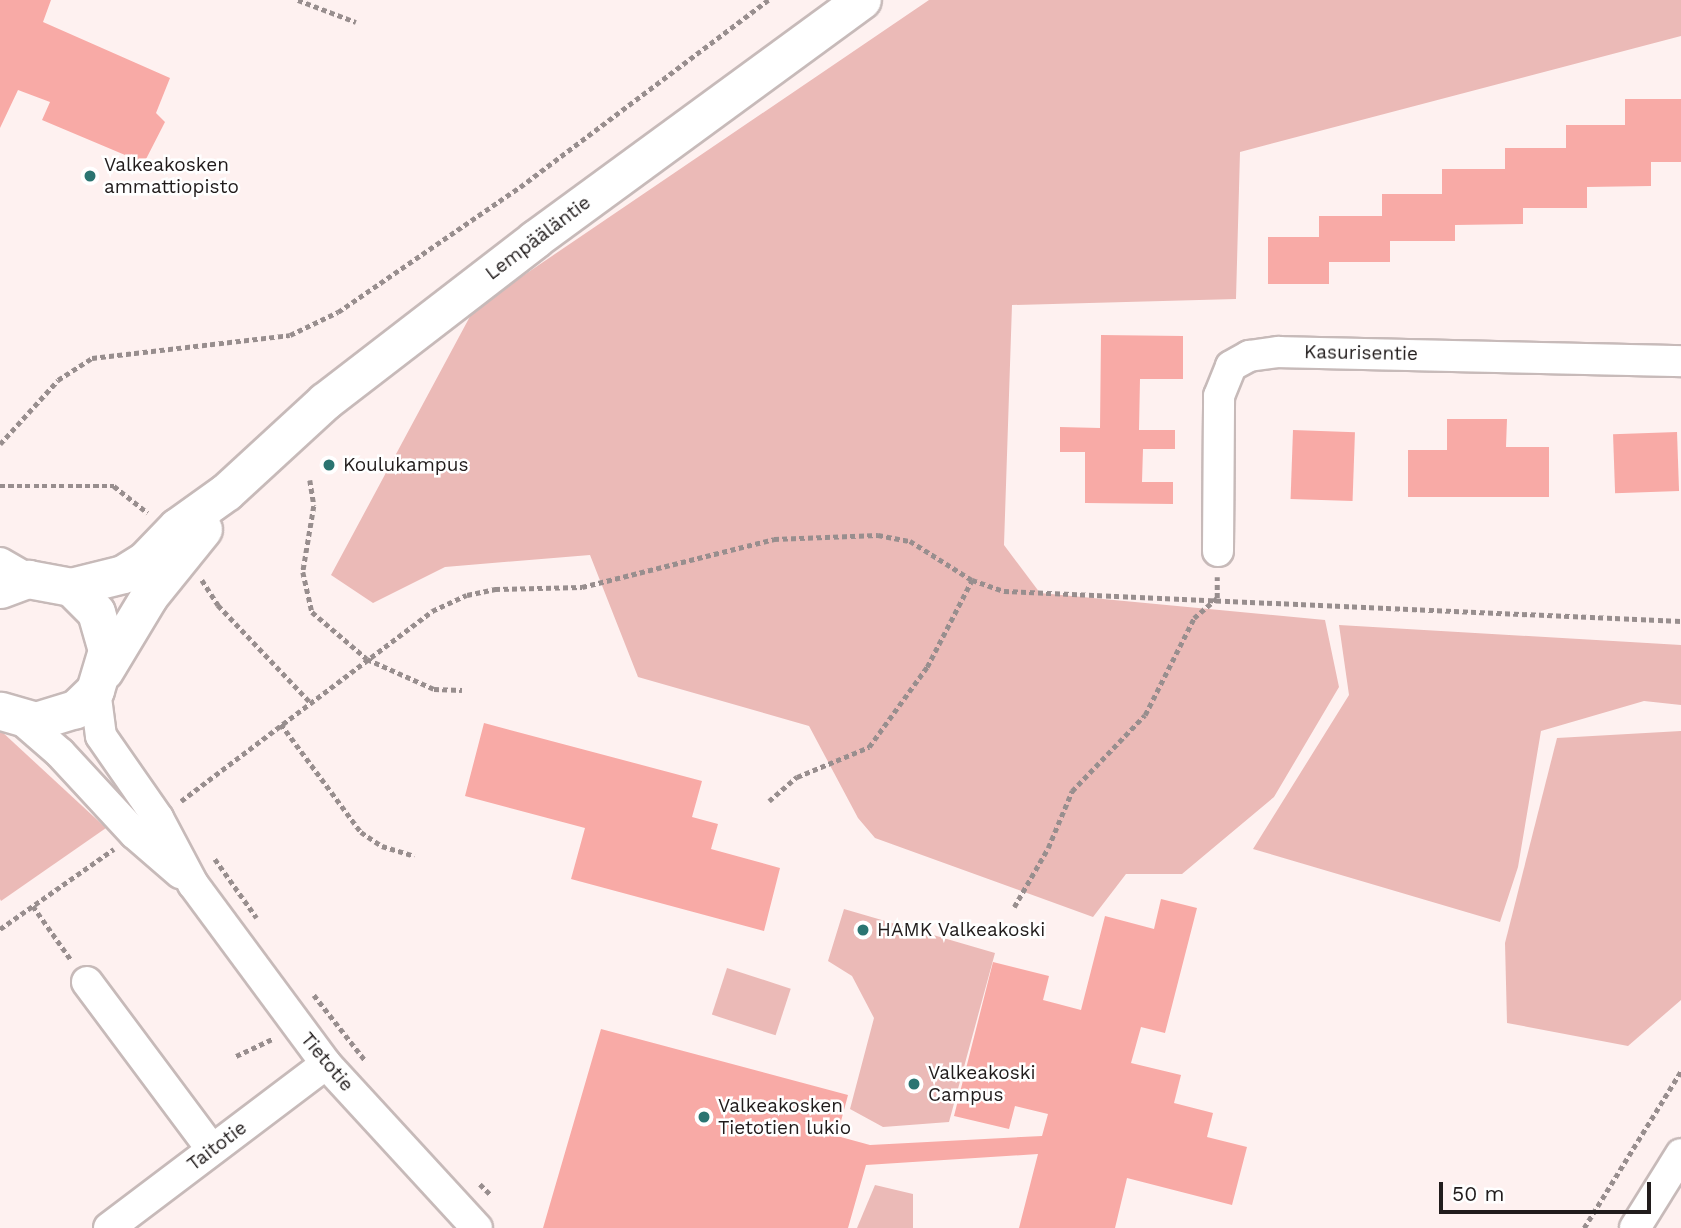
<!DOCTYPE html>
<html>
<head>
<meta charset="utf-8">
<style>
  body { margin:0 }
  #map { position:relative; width:1681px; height:1228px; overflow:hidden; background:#fef1f0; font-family:"Work Sans",sans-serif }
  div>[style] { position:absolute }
  .green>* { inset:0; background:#ebbab7; transform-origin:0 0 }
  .building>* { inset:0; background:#f8aaa6; transform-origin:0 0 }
  .path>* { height:4.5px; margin-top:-2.25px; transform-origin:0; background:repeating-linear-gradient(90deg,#988e8e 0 5px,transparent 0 8.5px) }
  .roads { filter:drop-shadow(2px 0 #c7bab9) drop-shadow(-2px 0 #c7bab9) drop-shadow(0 2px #c7bab9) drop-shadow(0 -2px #c7bab9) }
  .minor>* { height:30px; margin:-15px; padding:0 15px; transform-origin:15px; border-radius:15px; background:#fff }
  .major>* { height:37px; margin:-18.5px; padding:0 18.5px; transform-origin:18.5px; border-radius:18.5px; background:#fff }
  .dots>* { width:19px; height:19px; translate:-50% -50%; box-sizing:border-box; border:4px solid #fff; border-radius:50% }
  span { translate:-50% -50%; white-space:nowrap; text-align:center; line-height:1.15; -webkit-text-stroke:5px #fff; paint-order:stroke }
  .poi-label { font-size:19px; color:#211c1c }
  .left { translate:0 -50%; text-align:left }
  .street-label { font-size:19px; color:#211c1c }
  .scale { position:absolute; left:1439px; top:1182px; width:212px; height:32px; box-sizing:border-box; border:4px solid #211c1c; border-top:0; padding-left:9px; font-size:21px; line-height:24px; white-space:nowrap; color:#211c1c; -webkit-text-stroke:5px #fff; paint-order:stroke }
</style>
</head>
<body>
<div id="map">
  <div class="green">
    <i style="clip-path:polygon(929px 0,1681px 0,1681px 36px,1240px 152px,1236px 299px,1012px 305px,1004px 545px,1040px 593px,1325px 620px,1339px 687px,1274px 797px,1182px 874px,1126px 874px,1093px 917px,875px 838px,858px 818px,809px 726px,638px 677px,590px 555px,445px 567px,373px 603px,331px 575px,474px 309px)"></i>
    <i style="clip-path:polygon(1339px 625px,1681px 645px,1681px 705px,1644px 701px,1541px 731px,1518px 867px,1500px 922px,1253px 849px,1349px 695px)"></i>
    <i style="clip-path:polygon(0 730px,106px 828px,1px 901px,0 899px)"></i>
    <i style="clip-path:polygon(1681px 731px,1681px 1000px,1628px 1046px,1507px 1023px,1505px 943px,1557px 738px)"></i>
    <i style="clip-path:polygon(844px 909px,995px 953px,949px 1122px,883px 1127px,850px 1109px,874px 1018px,852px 976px,828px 961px)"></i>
    <i style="left:727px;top:968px;width:67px;height:49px;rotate:18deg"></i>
    <i style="clip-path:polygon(875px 1185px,913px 1194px,913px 1228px,857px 1228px)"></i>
  </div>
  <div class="building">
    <i style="clip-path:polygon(0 0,51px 0,43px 22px,170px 78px,156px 113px,165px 122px,144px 163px,42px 120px,50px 102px,18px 90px,0 128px)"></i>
    <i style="clip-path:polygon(1625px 99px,1681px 99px,1681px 162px,1651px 162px,1651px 186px,1587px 187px,1587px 208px,1523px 208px,1523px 224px,1455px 225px,1455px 241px,1390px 241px,1390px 262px,1329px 262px,1329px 284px,1268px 284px,1268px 237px,1319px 237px,1319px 216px,1382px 216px,1382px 194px,1442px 194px,1442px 169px,1505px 169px,1505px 148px,1566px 148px,1566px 125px,1625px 125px)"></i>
    <i style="clip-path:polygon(1101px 335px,1183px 336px,1183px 379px,1140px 379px,1139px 430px,1175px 430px,1175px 449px,1143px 449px,1142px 482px,1173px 482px,1173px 504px,1085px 503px,1085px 452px,1060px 452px,1060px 427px,1100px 428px)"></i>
    <i style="clip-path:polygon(1447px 419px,1507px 419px,1506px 447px,1549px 447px,1549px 497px,1408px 497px,1408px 450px,1447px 450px)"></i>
    <i style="left:1293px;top:430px;width:62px;height:69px;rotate:2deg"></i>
    <i style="left:1677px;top:432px;width:59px;height:64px;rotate:88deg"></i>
    <i style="clip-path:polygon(484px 723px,702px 781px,692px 817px,718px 824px,711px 849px,780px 868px,764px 931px,571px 879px,585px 828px,465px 796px)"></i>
    <i style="clip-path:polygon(1161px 899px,1197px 908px,1165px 1033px,1141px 1027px,1131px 1063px,1181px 1075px,1174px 1103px,1213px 1113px,1207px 1137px,1247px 1147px,1232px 1205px,1127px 1178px,1115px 1228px,1019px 1228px,1038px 1154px,866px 1165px,848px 1228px,543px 1228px,601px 1029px,848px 1095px,837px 1136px,870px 1145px,1042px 1136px,1048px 1114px,1015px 1106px,1009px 1129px,954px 1116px,993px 962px,1049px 976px,1043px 1000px,1081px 1010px,1105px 916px,1154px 929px)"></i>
  </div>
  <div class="path">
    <i style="left:298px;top:0;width:62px;rotate:20.8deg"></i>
    <i style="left:0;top:444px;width:86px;rotate:-47.8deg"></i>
    <i style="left:58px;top:380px;width:40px;rotate:-32.9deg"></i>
    <i style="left:92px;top:358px;width:199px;rotate:-6.6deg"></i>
    <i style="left:290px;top:335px;width:53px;rotate:-25.6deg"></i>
    <i style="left:338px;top:312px;width:221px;rotate:-34.5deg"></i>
    <i style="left:520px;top:187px;width:311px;rotate:-37deg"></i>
    <i style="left:310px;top:480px;width:26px;rotate:81deg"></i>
    <i style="left:314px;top:506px;width:67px;rotate:99.5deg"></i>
    <i style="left:303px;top:572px;width:41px;rotate:77.3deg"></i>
    <i style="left:312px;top:612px;width:72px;rotate:40.5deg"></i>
    <i style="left:367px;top:659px;width:73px;rotate:24.1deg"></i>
    <i style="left:434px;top:689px;width:28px;rotate:2deg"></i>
    <i style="left:0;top:486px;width:114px"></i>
    <i style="left:114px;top:486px;width:43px;rotate:38.5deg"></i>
    <i style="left:202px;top:580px;width:30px;rotate:57deg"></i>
    <i style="left:218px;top:605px;width:134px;rotate:46.5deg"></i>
    <i style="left:281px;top:724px;width:134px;rotate:53.5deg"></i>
    <i style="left:361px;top:832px;width:25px;rotate:34deg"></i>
    <i style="left:382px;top:846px;width:34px;rotate:17deg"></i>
    <i style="left:181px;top:801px;width:315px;rotate:-37.1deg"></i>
    <i style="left:432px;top:611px;width:38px;rotate:-25deg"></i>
    <i style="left:467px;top:595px;width:29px;rotate:-12deg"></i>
    <i style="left:495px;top:589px;width:87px;rotate:-1.3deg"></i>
    <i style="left:582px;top:587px;width:198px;rotate:-14deg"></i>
    <i style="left:774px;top:539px;width:104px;rotate:-2.2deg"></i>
    <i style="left:878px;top:535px;width:33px;rotate:11deg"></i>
    <i style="left:910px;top:541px;width:73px;rotate:32.2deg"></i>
    <i style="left:972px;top:580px;width:34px;rotate:19deg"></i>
    <i style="left:1004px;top:591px;width:678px;rotate:2.54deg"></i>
    <i style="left:769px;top:801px;width:37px;rotate:-41deg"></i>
    <i style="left:797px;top:777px;width:78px;rotate:-22.6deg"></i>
    <i style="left:869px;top:747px;width:99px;rotate:-54.1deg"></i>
    <i style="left:927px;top:667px;width:98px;rotate:-62.7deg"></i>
    <i style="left:215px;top:859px;width:72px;rotate:54.6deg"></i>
    <i style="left:33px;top:906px;width:67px;rotate:54.7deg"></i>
    <i style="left:1014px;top:907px;width:68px;rotate:-60deg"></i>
    <i style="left:1048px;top:848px;width:62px;rotate:-67.2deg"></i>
    <i style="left:1072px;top:791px;width:105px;rotate:-46.2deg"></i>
    <i style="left:1145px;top:715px;width:109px;rotate:-63.2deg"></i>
    <i style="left:1194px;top:618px;width:30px;rotate:-41deg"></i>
    <i style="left:1217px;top:598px;width:21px;rotate:-90deg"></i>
    <i style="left:0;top:929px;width:139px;rotate:-35.1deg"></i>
    <i style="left:314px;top:995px;width:83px;rotate:51.9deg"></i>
    <i style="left:236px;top:1056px;width:40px;rotate:-25deg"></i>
    <i style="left:480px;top:1184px;width:16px;rotate:45deg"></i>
    <i style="left:1584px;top:1228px;width:185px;rotate:-58.3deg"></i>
  </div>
  <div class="roads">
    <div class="minor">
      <i style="left:1218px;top:551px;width:155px;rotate:-89.6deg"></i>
      <i style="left:1219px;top:396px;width:32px;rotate:-68deg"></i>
      <i style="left:1231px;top:366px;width:21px;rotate:-29deg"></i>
      <i style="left:1249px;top:356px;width:30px;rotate:-8deg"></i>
      <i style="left:1279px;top:352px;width:402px;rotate:1.3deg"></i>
      <i style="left:0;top:563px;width:32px;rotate:30deg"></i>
      <i style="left:95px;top:690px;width:46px;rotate:82.6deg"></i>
      <i style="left:101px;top:736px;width:100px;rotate:55.2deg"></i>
      <i style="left:158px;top:818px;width:75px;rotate:62.1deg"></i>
      <i style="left:193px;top:884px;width:224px;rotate:53.5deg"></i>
      <i style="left:326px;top:1064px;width:223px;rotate:47.4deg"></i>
      <i style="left:22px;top:720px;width:50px;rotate:41deg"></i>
      <i style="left:60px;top:753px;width:110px;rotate:47.2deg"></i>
      <i style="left:135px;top:834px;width:60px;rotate:40.9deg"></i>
      <i style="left:87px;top:982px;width:209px;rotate:53.3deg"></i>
      <i style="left:109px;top:1228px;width:272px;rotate:-37.1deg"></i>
      <i style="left:1635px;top:1228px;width:87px;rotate:-58.1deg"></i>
    </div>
    <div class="major">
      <i style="left:71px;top:587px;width:54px;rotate:-14deg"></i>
      <i style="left:123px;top:574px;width:26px;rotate:-32deg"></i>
      <i style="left:145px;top:560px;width:46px;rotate:-45.9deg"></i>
      <i style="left:177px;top:527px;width:60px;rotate:-35.5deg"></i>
      <i style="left:226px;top:492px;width:134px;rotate:-42.6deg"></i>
      <i style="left:325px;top:401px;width:265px;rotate:-37.6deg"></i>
      <i style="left:535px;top:239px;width:405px;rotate:-36.2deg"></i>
      <i style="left:0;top:589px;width:30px;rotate:-20deg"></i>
      <i style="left:28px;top:579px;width:44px;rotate:10.5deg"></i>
      <i style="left:71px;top:587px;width:35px;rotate:45deg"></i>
      <i style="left:96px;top:612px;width:40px;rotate:74deg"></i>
      <i style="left:107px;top:650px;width:42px;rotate:106.7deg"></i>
      <i style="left:95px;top:690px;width:28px;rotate:136deg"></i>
      <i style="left:75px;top:709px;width:41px;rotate:162.9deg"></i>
      <i style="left:36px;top:721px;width:37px;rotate:-164deg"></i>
      <i style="left:104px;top:671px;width:87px;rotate:-59deg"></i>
      <i style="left:149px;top:596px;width:86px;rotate:-51.1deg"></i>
    </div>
  </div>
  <div class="dots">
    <i style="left:90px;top:176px;background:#2a7471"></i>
    <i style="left:329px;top:465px;background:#2a7471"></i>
    <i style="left:863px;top:930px;background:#2a7471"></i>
    <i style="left:914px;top:1084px;background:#2a7471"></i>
    <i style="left:704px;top:1117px;background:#2a7471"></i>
  </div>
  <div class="poi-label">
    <span class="left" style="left:104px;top:176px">Valkeakosken<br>ammattiopisto</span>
    <span class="left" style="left:343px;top:465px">Koulukampus</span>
    <span class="left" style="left:877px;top:930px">HAMK Valkeakoski</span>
    <span class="left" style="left:928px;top:1084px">Valkeakoski<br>Campus</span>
    <span class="left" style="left:718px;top:1117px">Valkeakosken<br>Tietotien lukio</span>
  </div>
  <div class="street-label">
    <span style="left:538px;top:238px;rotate:-37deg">Lempääläntie</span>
    <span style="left:1361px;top:353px;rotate:1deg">Kasurisentie</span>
    <span style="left:327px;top:1062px;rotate:50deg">Tietotie</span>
    <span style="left:217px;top:1146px;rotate:-37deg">Taitotie</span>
  </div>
  <div class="scale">50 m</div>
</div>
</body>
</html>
